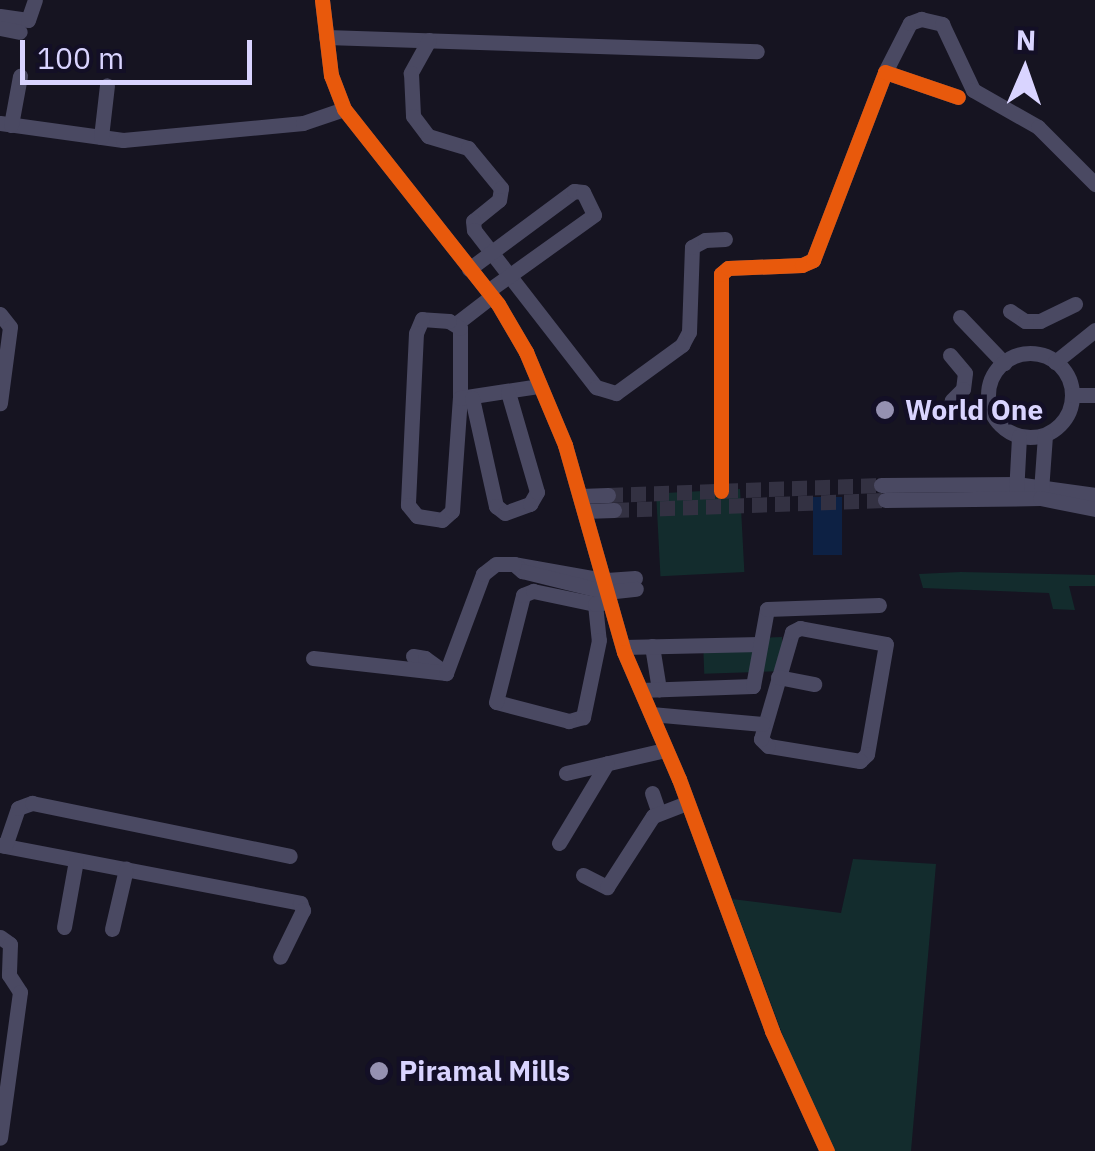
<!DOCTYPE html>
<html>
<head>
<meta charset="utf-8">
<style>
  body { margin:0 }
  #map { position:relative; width:1095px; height:1151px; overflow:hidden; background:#161421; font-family:"IBM Plex Sans",sans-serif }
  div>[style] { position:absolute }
  .green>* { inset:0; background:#132c2d; transform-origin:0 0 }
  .water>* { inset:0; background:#0d2144; transform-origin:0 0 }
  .minor-tunnel>* { height:15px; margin-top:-7.5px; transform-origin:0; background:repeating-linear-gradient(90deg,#333142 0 15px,transparent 0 23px) }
  .minor>* { height:15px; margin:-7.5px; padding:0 7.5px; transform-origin:7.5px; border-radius:7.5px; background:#4a4962 }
  .minor>.ring { margin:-7.5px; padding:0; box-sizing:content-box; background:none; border:15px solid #4a4962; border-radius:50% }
  .cycleway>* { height:15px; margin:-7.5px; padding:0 7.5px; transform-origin:7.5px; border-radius:7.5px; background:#e8590c }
  .dots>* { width:28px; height:28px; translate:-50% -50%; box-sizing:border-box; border:5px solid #130f26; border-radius:50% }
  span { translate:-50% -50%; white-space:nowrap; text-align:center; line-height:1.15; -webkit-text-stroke:9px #130f26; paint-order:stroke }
  .poi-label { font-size:28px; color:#d9d4ff; font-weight:700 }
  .left { translate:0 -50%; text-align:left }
  .north { position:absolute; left:975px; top:20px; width:100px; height:100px; -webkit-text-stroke:8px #130f26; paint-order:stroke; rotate:2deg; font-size:28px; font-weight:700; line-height:40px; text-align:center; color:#d9d4ff }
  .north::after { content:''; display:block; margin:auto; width:35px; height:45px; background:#d9d4ff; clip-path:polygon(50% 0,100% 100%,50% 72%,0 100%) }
  .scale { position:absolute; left:20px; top:40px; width:232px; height:45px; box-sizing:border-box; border:5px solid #d9d4ff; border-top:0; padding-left:12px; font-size:30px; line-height:35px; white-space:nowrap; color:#d9d4ff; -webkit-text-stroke:8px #130f26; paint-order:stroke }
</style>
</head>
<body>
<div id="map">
  <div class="green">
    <i style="left:740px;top:489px;width:83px;height:84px;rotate:87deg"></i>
    <i style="clip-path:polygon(961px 572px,1095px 575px,1095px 586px,1069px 586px,1075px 610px,1053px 609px,1049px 593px,923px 588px,919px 574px)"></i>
    <i style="left:782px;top:637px;width:34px;height:79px;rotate:88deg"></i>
    <i style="clip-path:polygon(853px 859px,936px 864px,911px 1151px,834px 1151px,811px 1111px,732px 899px,841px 913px)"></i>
  </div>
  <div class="water">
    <i style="left:813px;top:497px;width:29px;height:58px"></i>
  </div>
  <div class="minor-tunnel">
    <i style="left:608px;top:495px;width:273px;rotate:-2.1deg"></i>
    <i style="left:614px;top:510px;width:271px;rotate:-2.1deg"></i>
  </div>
  <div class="minor">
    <i style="left:322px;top:0;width:76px;rotate:83.2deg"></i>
    <i style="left:331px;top:75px;width:36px;rotate:69deg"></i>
    <i style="left:344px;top:109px;width:248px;rotate:51.7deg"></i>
    <i style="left:498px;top:304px;width:56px;rotate:59.7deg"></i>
    <i style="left:526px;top:352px;width:101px;rotate:67.2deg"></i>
    <i style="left:565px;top:445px;width:215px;rotate:74.1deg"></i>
    <i style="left:624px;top:652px;width:138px;rotate:66.6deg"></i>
    <i style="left:679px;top:779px;width:269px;rotate:69.7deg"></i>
    <i style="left:772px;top:1031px;width:132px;rotate:65.4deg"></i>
    <i style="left:0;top:16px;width:28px;rotate:8deg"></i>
    <i style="left:28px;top:20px;width:21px;rotate:-71deg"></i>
    <i style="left:0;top:28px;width:20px;rotate:11deg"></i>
    <i style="left:326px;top:37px;width:431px;rotate:1.9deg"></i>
    <i style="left:429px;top:40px;width:38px;rotate:119deg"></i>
    <i style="left:411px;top:73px;width:43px;rotate:87.3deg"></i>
    <i style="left:413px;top:116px;width:25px;rotate:53deg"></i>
    <i style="left:428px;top:136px;width:42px;rotate:16.7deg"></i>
    <i style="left:468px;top:148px;width:52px;rotate:50.5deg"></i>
    <i style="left:501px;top:188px;width:12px;rotate:99deg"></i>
    <i style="left:499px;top:200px;width:33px;rotate:141deg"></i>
    <i style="left:473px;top:221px;width:9px;rotate:84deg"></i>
    <i style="left:474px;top:230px;width:199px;rotate:52.2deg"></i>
    <i style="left:596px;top:387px;width:21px;rotate:17deg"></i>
    <i style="left:616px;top:393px;width:82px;rotate:-36deg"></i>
    <i style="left:682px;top:345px;width:15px;rotate:-62deg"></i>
    <i style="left:689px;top:332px;width:85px;rotate:-88deg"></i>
    <i style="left:692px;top:247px;width:15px;rotate:-28deg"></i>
    <i style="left:705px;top:240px;width:20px;rotate:-3deg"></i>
    <i style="left:885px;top:72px;width:55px;rotate:-63deg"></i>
    <i style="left:910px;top:23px;width:12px;rotate:-20deg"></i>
    <i style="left:921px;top:19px;width:22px;rotate:13deg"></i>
    <i style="left:942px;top:24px;width:73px;rotate:64.8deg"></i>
    <i style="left:973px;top:90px;width:75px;rotate:29.6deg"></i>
    <i style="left:1038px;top:127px;width:81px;rotate:45deg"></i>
    <i style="left:0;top:123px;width:124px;rotate:7.9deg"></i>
    <i style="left:123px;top:140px;width:181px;rotate:-5.4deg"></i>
    <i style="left:303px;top:123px;width:43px;rotate:-18.9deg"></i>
    <i style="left:11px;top:125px;width:50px;rotate:-79.6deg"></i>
    <i style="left:101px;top:137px;width:52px;rotate:-83.4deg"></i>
    <i style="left:469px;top:269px;width:131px;rotate:-36.6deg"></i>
    <i style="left:574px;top:191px;width:9px;rotate:6deg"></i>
    <i style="left:583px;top:192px;width:25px;rotate:64deg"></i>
    <i style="left:594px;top:215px;width:130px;rotate:144.4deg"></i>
    <i style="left:1010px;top:311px;width:18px;rotate:34deg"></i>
    <i style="left:1025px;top:321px;width:15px"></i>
    <i style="left:1040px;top:321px;width:39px;rotate:-26deg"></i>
    <i style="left:0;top:314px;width:16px;rotate:52deg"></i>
    <i style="left:10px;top:327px;width:77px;rotate:97.5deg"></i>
    <i style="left:960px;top:317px;width:64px;rotate:46.3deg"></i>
    <i style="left:457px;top:323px;width:44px;rotate:-37.6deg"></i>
    <i class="ring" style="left:988px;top:353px;width:69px;height:69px"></i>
    <i style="left:950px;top:355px;width:23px;rotate:50deg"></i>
    <i style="left:965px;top:373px;width:16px;rotate:97deg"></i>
    <i style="left:963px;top:389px;width:16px;rotate:135deg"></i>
    <i style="left:1055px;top:362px;width:51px;rotate:-38.7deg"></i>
    <i style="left:1072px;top:395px;width:23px"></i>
    <i style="left:460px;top:398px;width:70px;rotate:-90deg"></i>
    <i style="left:460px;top:328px;width:13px;rotate:-148deg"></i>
    <i style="left:449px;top:321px;width:27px;rotate:-176deg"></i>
    <i style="left:422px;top:319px;width:15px;rotate:113deg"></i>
    <i style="left:416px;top:333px;width:172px;rotate:92.7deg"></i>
    <i style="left:408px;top:505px;width:14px;rotate:51deg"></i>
    <i style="left:417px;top:516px;width:25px;rotate:9deg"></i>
    <i style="left:442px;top:520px;width:13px;rotate:-42deg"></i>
    <i style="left:452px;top:511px;width:113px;rotate:-86deg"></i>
    <i style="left:460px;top:398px;width:79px;rotate:-8.7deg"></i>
    <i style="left:472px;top:398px;width:111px;rotate:77.5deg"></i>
    <i style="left:496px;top:506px;width:11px;rotate:38deg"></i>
    <i style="left:505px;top:513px;width:27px;rotate:-20deg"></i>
    <i style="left:530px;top:504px;width:14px;rotate:-60deg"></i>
    <i style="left:537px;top:492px;width:104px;rotate:-106.2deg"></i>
    <i style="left:721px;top:474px;width:200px;rotate:-90deg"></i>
    <i style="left:721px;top:274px;width:9px;rotate:-41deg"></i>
    <i style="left:728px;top:268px;width:74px;rotate:-2.3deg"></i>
    <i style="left:802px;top:265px;width:12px;rotate:-24deg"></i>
    <i style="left:813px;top:260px;width:201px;rotate:-69deg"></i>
    <i style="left:885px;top:72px;width:77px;rotate:18.9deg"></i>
    <i style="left:881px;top:485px;width:135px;rotate:-0.4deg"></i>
    <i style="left:1016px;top:484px;width:80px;rotate:7.9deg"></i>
    <i style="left:1041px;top:491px;width:56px;rotate:-85.9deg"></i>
    <i style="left:1016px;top:494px;width:58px;rotate:-87deg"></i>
    <i style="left:580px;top:496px;width:28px;rotate:-2deg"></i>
    <i style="left:885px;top:500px;width:155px;rotate:-0.7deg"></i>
    <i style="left:1040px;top:498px;width:56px;rotate:11.3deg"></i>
    <i style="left:584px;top:511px;width:30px;rotate:-2deg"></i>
    <i style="left:635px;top:578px;width:32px;rotate:176deg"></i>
    <i style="left:603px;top:580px;width:90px;rotate:-169.8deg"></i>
    <i style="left:514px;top:564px;width:11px;rotate:41deg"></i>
    <i style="left:522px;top:571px;width:87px;rotate:14deg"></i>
    <i style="left:606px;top:592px;width:30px;rotate:-6deg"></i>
    <i style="left:595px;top:604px;width:36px;rotate:84deg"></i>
    <i style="left:599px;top:640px;width:79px;rotate:101.7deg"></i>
    <i style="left:583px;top:717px;width:15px;rotate:164deg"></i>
    <i style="left:569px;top:721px;width:75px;rotate:-165.4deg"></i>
    <i style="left:496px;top:702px;width:110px;rotate:-75.8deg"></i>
    <i style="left:523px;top:595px;width:11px;rotate:-22deg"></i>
    <i style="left:533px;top:591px;width:63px;rotate:11.8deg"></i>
    <i style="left:595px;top:604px;width:13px;rotate:-9deg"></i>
    <i style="left:800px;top:628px;width:87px;rotate:10.5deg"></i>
    <i style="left:886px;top:644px;width:112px;rotate:99.8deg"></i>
    <i style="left:867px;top:754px;width:10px;rotate:135deg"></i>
    <i style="left:860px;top:761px;width:93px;rotate:-170.7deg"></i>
    <i style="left:768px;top:746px;width:10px;rotate:-135deg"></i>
    <i style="left:761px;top:739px;width:111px;rotate:-73.8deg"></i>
    <i style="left:792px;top:632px;width:9px;rotate:-27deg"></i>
    <i style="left:652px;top:646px;width:44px;rotate:80.8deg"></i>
    <i style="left:623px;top:647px;width:137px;rotate:-1.3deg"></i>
    <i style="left:413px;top:656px;width:12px;rotate:9deg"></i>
    <i style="left:425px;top:658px;width:26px;rotate:36deg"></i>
    <i style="left:313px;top:658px;width:134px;rotate:6.4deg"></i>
    <i style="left:446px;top:673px;width:106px;rotate:-69.5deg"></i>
    <i style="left:483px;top:574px;width:16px;rotate:-38deg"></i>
    <i style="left:496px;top:564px;width:18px"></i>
    <i style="left:778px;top:677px;width:37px;rotate:11deg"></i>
    <i style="left:641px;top:690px;width:112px;rotate:-2deg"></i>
    <i style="left:753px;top:686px;width:78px;rotate:-79.7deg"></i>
    <i style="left:767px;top:609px;width:112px;rotate:-2deg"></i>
    <i style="left:651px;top:714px;width:112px;rotate:5.1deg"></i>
    <i style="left:566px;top:773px;width:102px;rotate:-13.1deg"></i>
    <i style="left:652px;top:793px;width:21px;rotate:71deg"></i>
    <i style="left:559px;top:843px;width:93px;rotate:-59deg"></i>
    <i style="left:0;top:845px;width:306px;rotate:10.9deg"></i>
    <i style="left:300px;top:903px;width:8px;rotate:67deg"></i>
    <i style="left:303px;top:910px;width:52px;rotate:116.1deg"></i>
    <i style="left:5px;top:846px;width:40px;rotate:-71.1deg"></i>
    <i style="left:18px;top:808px;width:15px;rotate:-20deg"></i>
    <i style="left:32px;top:803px;width:263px;rotate:11.6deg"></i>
    <i style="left:583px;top:875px;width:27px;rotate:27deg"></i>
    <i style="left:607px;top:887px;width:85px;rotate:-57.1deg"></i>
    <i style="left:653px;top:816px;width:36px;rotate:-21deg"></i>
    <i style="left:64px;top:927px;width:68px;rotate:-79.8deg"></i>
    <i style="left:112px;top:929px;width:62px;rotate:-76.9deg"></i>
    <i style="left:0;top:937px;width:12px;rotate:35deg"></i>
    <i style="left:10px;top:944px;width:31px;rotate:92deg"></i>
    <i style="left:9px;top:975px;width:20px;rotate:57deg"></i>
    <i style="left:20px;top:992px;width:147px;rotate:97.8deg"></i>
  </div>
  <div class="cycleway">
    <i style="left:322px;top:0;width:76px;rotate:83.2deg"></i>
    <i style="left:331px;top:75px;width:36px;rotate:69deg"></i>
    <i style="left:344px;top:109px;width:248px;rotate:51.7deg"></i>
    <i style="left:498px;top:304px;width:56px;rotate:59.7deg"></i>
    <i style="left:526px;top:352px;width:101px;rotate:67.2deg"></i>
    <i style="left:565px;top:445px;width:215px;rotate:74.1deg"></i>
    <i style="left:624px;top:652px;width:138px;rotate:66.6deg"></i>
    <i style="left:679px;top:779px;width:269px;rotate:69.7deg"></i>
    <i style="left:772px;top:1031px;width:132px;rotate:65.4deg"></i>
    <i style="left:721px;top:491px;width:217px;rotate:-90deg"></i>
    <i style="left:721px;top:274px;width:9px;rotate:-41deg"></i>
    <i style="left:728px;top:268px;width:74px;rotate:-2.3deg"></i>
    <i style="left:802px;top:265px;width:12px;rotate:-24deg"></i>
    <i style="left:813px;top:260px;width:201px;rotate:-69deg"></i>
    <i style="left:885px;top:72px;width:77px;rotate:18.9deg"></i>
  </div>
  <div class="dots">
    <i style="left:885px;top:410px;background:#9591b1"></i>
    <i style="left:379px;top:1071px;background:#9591b1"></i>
  </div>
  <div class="poi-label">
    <span class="left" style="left:905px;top:410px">World One</span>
    <span class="left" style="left:399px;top:1071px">Piramal Mills</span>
  </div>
  <div class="north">N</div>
  <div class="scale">100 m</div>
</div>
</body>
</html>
